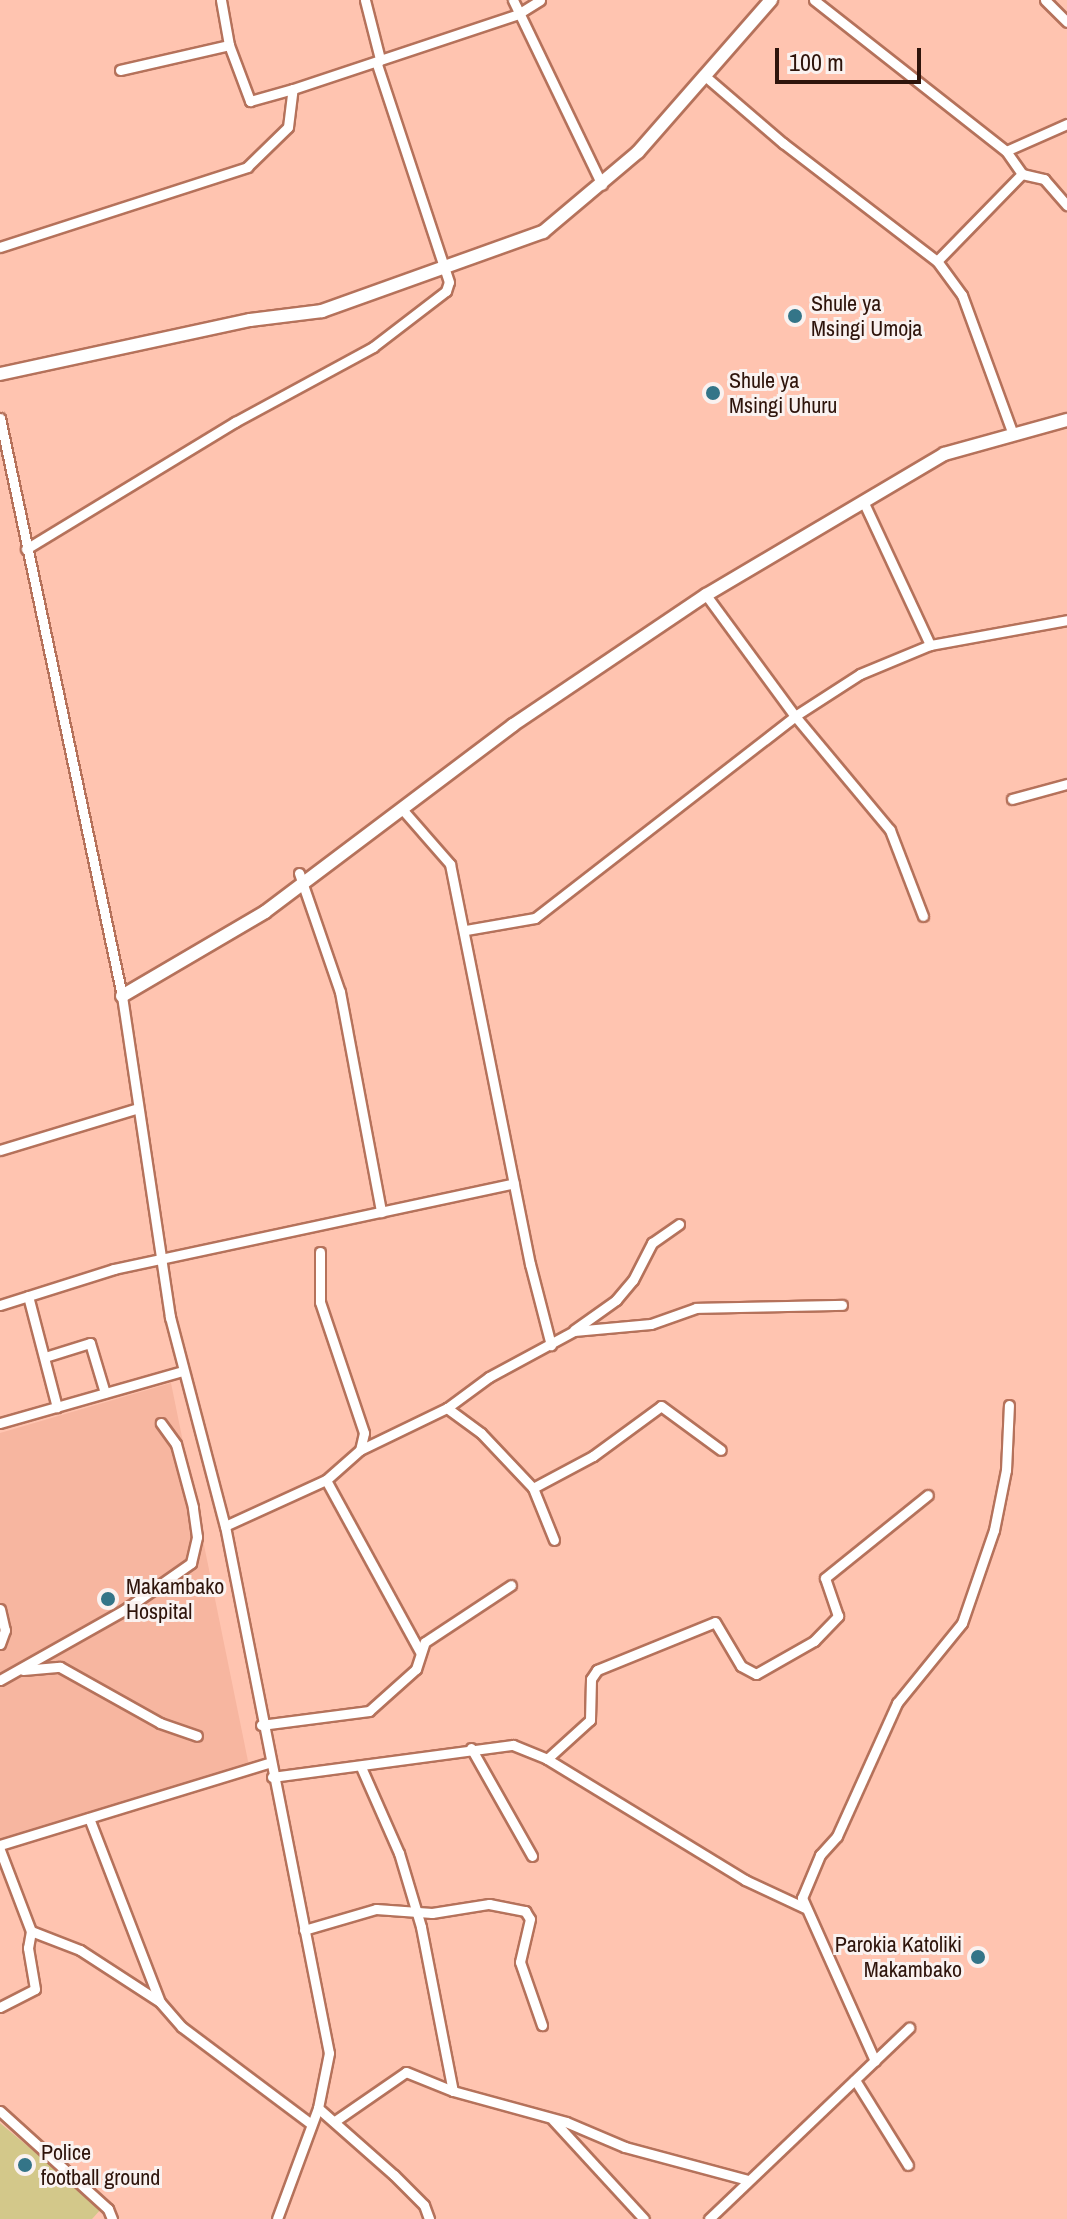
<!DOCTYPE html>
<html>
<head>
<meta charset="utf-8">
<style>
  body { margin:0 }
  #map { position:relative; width:1067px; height:2219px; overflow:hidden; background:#ffc4b0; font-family:"Archivo Narrow",sans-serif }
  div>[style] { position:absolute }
  .built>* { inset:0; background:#f7b6a0 }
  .green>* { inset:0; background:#d3c88a }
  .roads { filter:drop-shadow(2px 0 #b5725b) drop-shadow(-2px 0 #b5725b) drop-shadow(0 2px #b5725b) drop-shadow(0 -2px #b5725b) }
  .street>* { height:9px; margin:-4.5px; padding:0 4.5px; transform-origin:4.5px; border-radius:4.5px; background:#fff }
  .secondary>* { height:12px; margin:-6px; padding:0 6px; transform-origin:6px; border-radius:6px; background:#fff }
  .dots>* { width:22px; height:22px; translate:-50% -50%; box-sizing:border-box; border:4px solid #faf2f0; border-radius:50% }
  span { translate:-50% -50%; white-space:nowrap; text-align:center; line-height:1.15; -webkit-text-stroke:6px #faf2f0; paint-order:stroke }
  .poi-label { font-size:22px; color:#2e140b }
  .left { translate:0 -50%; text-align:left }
  .right { translate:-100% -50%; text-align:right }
  .scale { position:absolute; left:775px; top:48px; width:146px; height:36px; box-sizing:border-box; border:4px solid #2e140b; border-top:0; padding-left:10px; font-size:24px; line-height:28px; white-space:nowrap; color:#2e140b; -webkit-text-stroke:6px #faf2f0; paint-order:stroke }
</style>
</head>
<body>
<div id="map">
  <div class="built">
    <i style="clip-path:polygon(171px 1383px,249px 1766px,0 1839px,0 1433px)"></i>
  </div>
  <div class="green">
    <i style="clip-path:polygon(0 2123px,102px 2208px,92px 2219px,0 2219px)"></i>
  </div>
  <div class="roads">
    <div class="street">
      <i style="left:513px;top:0;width:205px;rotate:64.3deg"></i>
      <i style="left:814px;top:0;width:244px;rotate:38.2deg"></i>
      <i style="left:1006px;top:151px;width:28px;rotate:55deg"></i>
      <i style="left:1022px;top:174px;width:23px;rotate:13deg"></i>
      <i style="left:1044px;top:179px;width:35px;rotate:49deg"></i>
      <i style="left:1045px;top:0;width:31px;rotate:45deg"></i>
      <i style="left:229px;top:45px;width:60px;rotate:69.4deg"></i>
      <i style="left:250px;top:101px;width:45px;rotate:-15.6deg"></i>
      <i style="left:120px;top:70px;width:112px;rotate:-12.9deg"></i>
      <i style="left:229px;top:45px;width:46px;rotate:-100.1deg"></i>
      <i style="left:705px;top:76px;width:103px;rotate:40.7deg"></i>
      <i style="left:783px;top:143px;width:194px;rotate:37.5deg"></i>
      <i style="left:937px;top:261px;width:42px;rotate:53.7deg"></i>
      <i style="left:962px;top:295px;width:146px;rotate:69.9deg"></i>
      <i style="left:1006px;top:151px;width:67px;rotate:-23.9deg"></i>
      <i style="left:0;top:247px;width:260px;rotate:-17.9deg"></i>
      <i style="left:247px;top:167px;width:57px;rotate:-44.3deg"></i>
      <i style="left:288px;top:127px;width:38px;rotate:-83deg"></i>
      <i style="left:293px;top:89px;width:237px;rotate:-18.4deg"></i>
      <i style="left:518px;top:14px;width:26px;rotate:-32deg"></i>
      <i style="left:937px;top:261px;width:122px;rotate:-45.7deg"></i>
      <i style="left:0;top:418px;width:591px;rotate:78.08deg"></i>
      <i style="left:122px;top:996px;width:325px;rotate:81.5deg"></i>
      <i style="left:170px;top:1317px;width:216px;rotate:75.3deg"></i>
      <i style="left:225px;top:1526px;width:537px;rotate:78.84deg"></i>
      <i style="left:329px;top:2053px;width:56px;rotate:101.3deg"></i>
      <i style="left:318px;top:2108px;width:118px;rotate:110.3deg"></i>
      <i style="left:863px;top:501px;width:159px;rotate:65deg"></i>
      <i style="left:26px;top:549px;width:245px;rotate:-31.3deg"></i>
      <i style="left:235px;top:422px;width:157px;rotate:-28.5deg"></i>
      <i style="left:373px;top:347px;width:92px;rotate:-37.5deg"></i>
      <i style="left:446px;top:291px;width:9px;rotate:-72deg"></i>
      <i style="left:449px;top:282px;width:230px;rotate:-108.3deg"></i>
      <i style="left:377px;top:64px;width:6px;rotate:-59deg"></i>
      <i style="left:380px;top:59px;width:61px;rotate:-104.3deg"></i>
      <i style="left:706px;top:595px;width:150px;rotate:53.7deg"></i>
      <i style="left:795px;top:716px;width:148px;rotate:50.2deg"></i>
      <i style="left:890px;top:830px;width:92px;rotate:69deg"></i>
      <i style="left:1012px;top:799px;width:57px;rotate:-15.3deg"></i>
      <i style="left:402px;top:809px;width:73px;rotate:48.9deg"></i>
      <i style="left:450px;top:864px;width:408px;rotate:78.7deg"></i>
      <i style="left:530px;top:1264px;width:84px;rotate:75.5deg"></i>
      <i style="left:299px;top:873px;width:126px;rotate:71deg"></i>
      <i style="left:340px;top:992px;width:224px;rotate:79.4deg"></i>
      <i style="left:466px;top:930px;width:70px;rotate:-9.9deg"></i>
      <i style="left:535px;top:918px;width:329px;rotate:-37.8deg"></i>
      <i style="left:795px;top:716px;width:77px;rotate:-32.9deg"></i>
      <i style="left:860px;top:674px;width:76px;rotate:-22.5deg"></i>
      <i style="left:930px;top:645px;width:139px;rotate:-10.3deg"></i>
      <i style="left:0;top:1150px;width:144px;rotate:-16.9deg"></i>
      <i style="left:320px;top:1252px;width:50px;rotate:90deg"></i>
      <i style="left:320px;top:1302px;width:138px;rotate:71.4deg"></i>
      <i style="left:364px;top:1433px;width:17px;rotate:103deg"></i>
      <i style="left:28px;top:1296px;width:115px;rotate:75.4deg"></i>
      <i style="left:0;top:1305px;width:120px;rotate:-17.5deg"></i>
      <i style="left:114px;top:1269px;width:409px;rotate:-12.1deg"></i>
      <i style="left:574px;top:1330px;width:52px;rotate:-35.5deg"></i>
      <i style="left:616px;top:1300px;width:26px;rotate:-50deg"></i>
      <i style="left:633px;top:1280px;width:42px;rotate:-62.8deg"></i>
      <i style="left:652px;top:1243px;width:33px;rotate:-35deg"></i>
      <i style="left:45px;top:1357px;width:47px;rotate:-17.3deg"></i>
      <i style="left:90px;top:1343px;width:52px;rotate:73.3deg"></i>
      <i style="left:447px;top:1408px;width:42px;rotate:36.3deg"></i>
      <i style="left:481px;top:1433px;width:76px;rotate:46.6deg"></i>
      <i style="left:533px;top:1488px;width:56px;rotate:68deg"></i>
      <i style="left:0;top:1423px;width:189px;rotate:-15.9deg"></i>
      <i style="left:326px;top:1480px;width:196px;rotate:61.3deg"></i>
      <i style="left:533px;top:1488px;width:68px;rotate:-28.1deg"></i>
      <i style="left:593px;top:1456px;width:84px;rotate:-36.3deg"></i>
      <i style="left:661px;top:1406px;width:74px;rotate:36.3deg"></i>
      <i style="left:225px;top:1526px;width:111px;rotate:-24.5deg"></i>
      <i style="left:326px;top:1480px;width:45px;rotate:-41.4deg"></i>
      <i style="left:360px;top:1450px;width:97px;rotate:-25.8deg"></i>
      <i style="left:447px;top:1408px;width:52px;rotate:-36.4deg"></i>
      <i style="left:489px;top:1377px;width:97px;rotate:-28.4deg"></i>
      <i style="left:574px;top:1331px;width:77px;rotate:-5.2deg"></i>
      <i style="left:651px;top:1324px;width:48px;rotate:-19.6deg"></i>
      <i style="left:696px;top:1308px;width:146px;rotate:-1.2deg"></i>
      <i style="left:0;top:1609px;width:22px;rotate:77deg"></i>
      <i style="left:5px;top:1630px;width:15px;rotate:110deg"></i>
      <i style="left:23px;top:1670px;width:37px;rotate:-5deg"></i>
      <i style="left:60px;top:1667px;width:115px;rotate:29.2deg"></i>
      <i style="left:160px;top:1723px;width:39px;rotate:19deg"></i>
      <i style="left:0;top:1680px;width:142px;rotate:-29.4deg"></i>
      <i style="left:124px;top:1610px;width:82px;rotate:-35deg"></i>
      <i style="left:191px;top:1563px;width:27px;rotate:-77deg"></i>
      <i style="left:197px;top:1537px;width:30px;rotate:-98deg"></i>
      <i style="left:193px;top:1507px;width:65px;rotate:-105.1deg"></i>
      <i style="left:176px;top:1444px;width:26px;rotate:-126deg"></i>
      <i style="left:261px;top:1725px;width:109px;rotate:-7.4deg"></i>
      <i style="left:369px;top:1711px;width:63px;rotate:-41.8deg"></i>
      <i style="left:416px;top:1669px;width:28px;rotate:-72deg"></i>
      <i style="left:425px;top:1642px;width:103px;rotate:-33.5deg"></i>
      <i style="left:471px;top:1748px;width:124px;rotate:60.5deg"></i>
      <i style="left:547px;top:1759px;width:58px;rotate:-42.2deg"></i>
      <i style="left:590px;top:1720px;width:41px;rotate:-88.6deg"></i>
      <i style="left:591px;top:1679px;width:11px;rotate:-56deg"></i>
      <i style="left:597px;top:1670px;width:127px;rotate:-22.1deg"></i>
      <i style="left:715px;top:1622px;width:51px;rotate:59.4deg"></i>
      <i style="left:741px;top:1666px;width:17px;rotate:28deg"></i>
      <i style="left:756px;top:1674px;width:67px;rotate:-29.6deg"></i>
      <i style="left:814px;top:1641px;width:35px;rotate:-46deg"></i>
      <i style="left:838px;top:1616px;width:40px;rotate:-108.9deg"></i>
      <i style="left:825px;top:1578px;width:132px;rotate:-38.9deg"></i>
      <i style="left:361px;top:1767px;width:94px;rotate:66.2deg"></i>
      <i style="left:399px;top:1853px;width:77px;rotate:73.4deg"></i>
      <i style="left:421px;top:1927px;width:167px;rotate:79deg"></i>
      <i style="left:272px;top:1777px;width:243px;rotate:-7.6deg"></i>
      <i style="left:513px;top:1745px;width:37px;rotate:22deg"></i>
      <i style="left:547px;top:1759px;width:232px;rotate:31.4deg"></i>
      <i style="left:745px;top:1880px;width:66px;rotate:25deg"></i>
      <i style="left:89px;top:1818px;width:197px;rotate:68.9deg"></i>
      <i style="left:160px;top:2002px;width:33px;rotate:49deg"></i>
      <i style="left:182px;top:2027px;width:161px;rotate:36.9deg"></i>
      <i style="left:0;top:1845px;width:281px;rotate:-17deg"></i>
      <i style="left:0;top:1850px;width:87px;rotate:69.1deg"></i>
      <i style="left:31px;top:1931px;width:53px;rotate:21.2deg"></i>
      <i style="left:80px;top:1950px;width:95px;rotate:33deg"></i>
      <i style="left:304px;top:1930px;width:75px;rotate:-16.3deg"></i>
      <i style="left:376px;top:1909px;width:56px;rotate:4.1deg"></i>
      <i style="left:432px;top:1913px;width:58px;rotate:-9deg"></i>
      <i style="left:489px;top:1904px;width:37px;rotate:11deg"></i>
      <i style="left:525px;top:1911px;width:9px;rotate:58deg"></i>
      <i style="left:530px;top:1919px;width:44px;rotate:103.1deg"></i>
      <i style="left:520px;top:1962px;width:67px;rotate:70.8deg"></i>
      <i style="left:0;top:2007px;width:39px;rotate:-27deg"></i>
      <i style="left:35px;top:1989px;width:42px;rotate:-99.7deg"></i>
      <i style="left:28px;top:1948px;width:17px;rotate:-80deg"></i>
      <i style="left:875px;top:2061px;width:179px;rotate:-114.1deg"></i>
      <i style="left:802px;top:1898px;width:47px;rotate:-67.3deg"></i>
      <i style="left:820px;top:1855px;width:25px;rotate:-48deg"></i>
      <i style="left:837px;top:1836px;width:146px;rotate:-65.7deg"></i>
      <i style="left:897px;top:1703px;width:103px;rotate:-50.9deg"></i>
      <i style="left:962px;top:1623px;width:98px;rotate:-71deg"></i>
      <i style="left:994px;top:1530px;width:61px;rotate:-78.7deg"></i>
      <i style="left:1006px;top:1470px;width:65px;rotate:-87.4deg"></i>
      <i style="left:855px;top:2080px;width:100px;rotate:58.1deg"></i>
      <i style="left:318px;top:2108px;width:101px;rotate:41.4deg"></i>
      <i style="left:394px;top:2175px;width:42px;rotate:45deg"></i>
      <i style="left:424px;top:2205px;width:15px;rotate:70deg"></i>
      <i style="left:0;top:2111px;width:146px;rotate:42.2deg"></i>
      <i style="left:108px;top:2209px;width:11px;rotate:68deg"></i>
      <i style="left:553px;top:2120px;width:134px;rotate:47.4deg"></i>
      <i style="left:335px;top:2121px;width:86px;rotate:-34.6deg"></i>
      <i style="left:406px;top:2072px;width:51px;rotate:22deg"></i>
      <i style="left:453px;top:2091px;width:117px;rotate:15.3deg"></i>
      <i style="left:566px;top:2122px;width:64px;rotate:23deg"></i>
      <i style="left:625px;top:2147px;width:127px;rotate:15deg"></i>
      <i style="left:709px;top:2219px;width:277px;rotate:-43.7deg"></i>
    </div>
    <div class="secondary">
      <i style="left:0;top:374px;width:256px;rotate:-12.2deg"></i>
      <i style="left:250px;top:320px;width:73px;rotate:-7.1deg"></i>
      <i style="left:322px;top:311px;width:235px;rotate:-19.7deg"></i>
      <i style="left:543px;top:232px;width:124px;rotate:-40.1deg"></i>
      <i style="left:638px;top:152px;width:202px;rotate:-48.8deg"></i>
      <i style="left:122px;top:996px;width:166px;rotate:-30.4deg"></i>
      <i style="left:265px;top:912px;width:311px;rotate:-37deg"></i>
      <i style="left:513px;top:725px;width:233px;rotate:-34deg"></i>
      <i style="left:706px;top:595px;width:277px;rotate:-30.6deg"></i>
      <i style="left:944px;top:454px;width:128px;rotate:-15.5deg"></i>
    </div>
  </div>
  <div class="dots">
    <i style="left:795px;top:316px;background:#347588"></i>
    <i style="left:713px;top:393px;background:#347588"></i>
    <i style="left:108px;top:1599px;background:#347588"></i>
    <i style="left:978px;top:1957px;background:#347588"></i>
    <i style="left:25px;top:2165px;background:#347588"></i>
  </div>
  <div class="poi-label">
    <span class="left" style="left:811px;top:316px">Shule ya<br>Msingi Umoja</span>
    <span class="left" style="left:729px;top:393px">Shule ya<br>Msingi Uhuru</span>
    <span class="left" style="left:126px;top:1599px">Makambako<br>Hospital</span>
    <span class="right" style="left:962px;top:1957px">Parokia Katoliki<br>Makambako</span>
    <span class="left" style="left:41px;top:2165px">Police<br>football ground</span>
  </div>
  <div class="scale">100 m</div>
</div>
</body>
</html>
